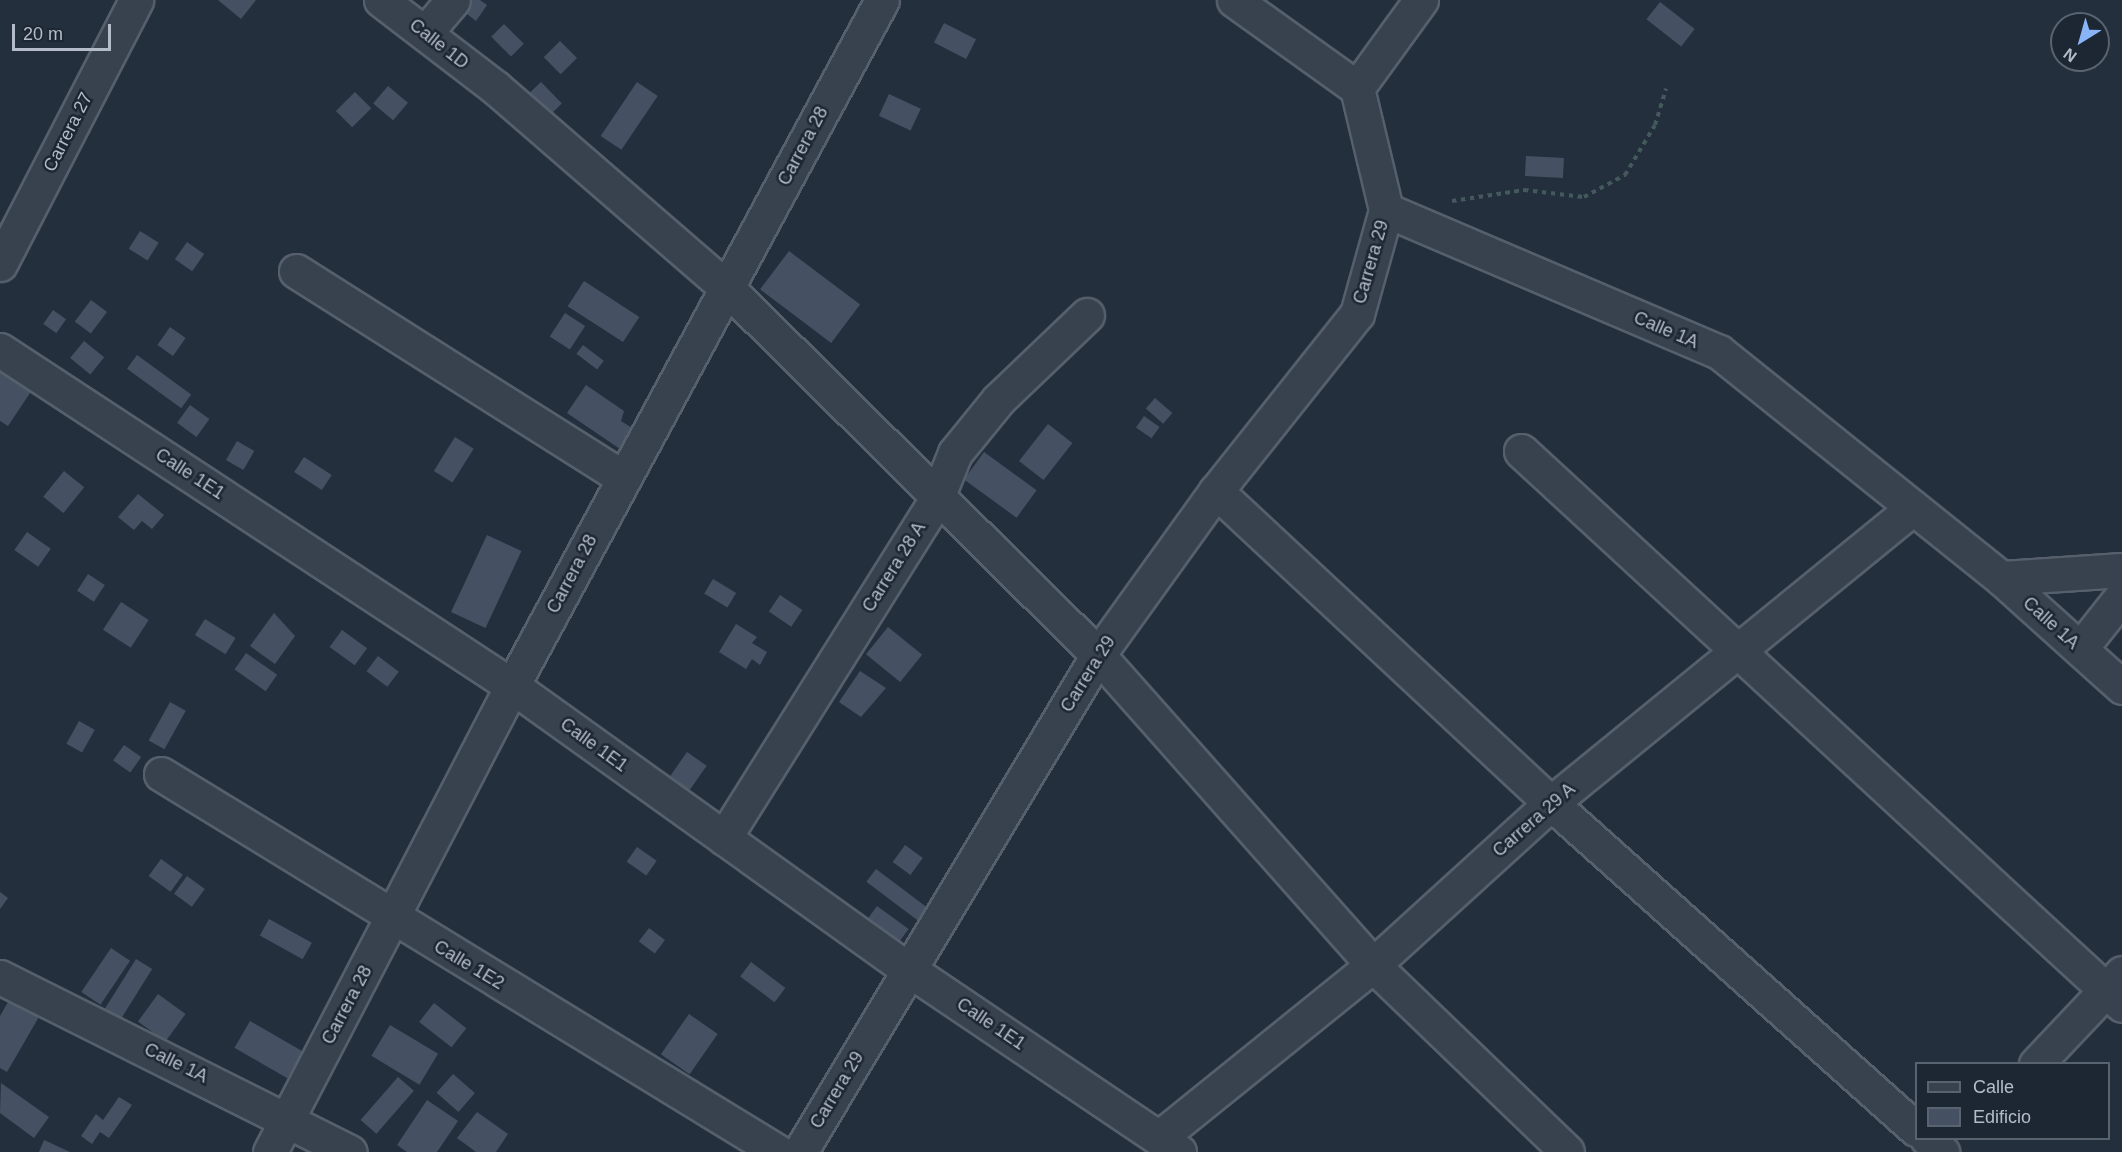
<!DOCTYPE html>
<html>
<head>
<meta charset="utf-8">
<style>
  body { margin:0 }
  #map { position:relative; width:2122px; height:1152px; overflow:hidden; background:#242f3e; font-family:Arial,sans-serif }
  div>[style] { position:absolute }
  .building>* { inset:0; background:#455162; transform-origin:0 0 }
  .path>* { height:4px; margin-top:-2px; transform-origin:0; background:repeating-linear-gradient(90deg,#44595c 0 4.5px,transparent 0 9px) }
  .roads { filter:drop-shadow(2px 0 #565f6c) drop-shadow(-2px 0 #565f6c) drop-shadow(0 2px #565f6c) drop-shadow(0 -2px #565f6c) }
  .minor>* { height:33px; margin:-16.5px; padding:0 16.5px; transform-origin:16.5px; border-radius:16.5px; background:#38414e }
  span { translate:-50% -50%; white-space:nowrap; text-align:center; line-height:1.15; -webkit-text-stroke:5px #1d2633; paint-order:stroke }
  .street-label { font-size:18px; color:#b4bcc9 }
  .legend { position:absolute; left:1915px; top:1062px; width:195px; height:78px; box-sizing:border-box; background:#1d2633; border:2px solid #59626f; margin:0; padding:8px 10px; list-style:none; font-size:18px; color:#b4bcc9 }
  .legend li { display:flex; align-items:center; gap:12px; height:30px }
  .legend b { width:30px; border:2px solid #59626f }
  .north { position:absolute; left:2050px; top:12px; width:60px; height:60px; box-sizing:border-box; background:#1d2633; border:2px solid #59626f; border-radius:50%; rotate:217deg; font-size:16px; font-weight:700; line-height:24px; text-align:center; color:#b4bcc9 }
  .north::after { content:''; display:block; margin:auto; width:21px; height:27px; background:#8ab4f8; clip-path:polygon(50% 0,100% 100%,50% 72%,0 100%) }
  .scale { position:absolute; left:12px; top:24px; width:99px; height:27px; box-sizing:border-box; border:3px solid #b4bcc9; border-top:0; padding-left:8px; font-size:18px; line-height:21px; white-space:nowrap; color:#b4bcc9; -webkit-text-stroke:4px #1d2633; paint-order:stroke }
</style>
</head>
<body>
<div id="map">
  <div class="building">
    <i style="clip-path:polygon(218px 0,256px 0,241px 19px)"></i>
    <i style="clip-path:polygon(463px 0,480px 0,487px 5px,476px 21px,458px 7px)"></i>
    <i style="left:1660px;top:2px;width:44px;height:22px;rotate:38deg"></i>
    <i style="left:944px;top:23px;width:36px;height:22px;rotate:27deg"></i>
    <i style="left:504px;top:24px;width:28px;height:18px;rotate:45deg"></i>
    <i style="left:560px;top:41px;width:24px;height:23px;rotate:45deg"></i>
    <i style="left:541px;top:82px;width:30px;height:16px;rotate:46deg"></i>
    <i style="left:637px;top:82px;width:25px;height:65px;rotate:34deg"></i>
    <i style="left:388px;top:86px;width:26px;height:23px;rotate:40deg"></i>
    <i style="left:355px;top:92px;width:23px;height:27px;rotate:45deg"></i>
    <i style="left:889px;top:94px;width:35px;height:24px;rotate:25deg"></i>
    <i style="left:1526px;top:156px;width:38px;height:20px;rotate:3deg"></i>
    <i style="left:140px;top:231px;width:22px;height:21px;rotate:32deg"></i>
    <i style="left:187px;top:242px;width:21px;height:21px;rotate:35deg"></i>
    <i style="left:789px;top:251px;width:89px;height:48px;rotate:37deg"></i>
    <i style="left:584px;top:281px;width:66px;height:30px;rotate:33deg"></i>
    <i style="left:91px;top:300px;width:20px;height:27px;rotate:37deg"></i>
    <i style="left:53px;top:310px;width:16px;height:17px;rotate:35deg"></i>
    <i style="left:565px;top:313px;width:24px;height:28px;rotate:33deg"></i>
    <i style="left:170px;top:327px;width:19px;height:22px;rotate:35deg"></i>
    <i style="left:84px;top:341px;width:26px;height:22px;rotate:39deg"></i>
    <i style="left:583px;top:345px;width:26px;height:11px;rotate:37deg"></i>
    <i style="left:137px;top:355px;width:67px;height:17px;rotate:36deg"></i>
    <i style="clip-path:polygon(0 368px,32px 390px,8px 426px,0 421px)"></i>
    <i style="clip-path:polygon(586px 385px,624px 411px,621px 421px,637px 431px,623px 451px,567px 413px)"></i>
    <i style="left:1155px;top:398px;width:23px;height:14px;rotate:41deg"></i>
    <i style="left:190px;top:405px;width:24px;height:22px;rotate:36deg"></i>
    <i style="left:1144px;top:416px;width:19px;height:14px;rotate:35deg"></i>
    <i style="left:1048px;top:424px;width:31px;height:47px;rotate:38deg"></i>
    <i style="left:455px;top:437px;width:22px;height:40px;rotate:32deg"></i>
    <i style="left:237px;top:441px;width:20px;height:22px;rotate:30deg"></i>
    <i style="left:984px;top:452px;width:65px;height:34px;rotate:36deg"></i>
    <i style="left:304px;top:457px;width:33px;height:18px;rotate:33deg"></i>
    <i style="left:64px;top:471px;width:26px;height:33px;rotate:39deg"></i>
    <i style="clip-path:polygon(138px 494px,164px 515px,152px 529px,142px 521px,134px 530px,118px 517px)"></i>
    <i style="left:27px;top:532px;width:29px;height:22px;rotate:35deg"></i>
    <i style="left:487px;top:535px;width:38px;height:85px;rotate:25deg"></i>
    <i style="left:88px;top:574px;width:20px;height:20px;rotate:33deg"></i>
    <i style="left:713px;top:579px;width:27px;height:17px;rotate:31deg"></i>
    <i style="left:780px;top:595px;width:27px;height:20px;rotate:34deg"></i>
    <i style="left:121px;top:602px;width:33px;height:33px;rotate:33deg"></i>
    <i style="clip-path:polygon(274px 613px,295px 636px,275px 664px,250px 646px)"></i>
    <i style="left:205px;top:619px;width:36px;height:19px;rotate:32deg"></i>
    <i style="clip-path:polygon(736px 624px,757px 637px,752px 643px,767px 652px,760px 665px,752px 659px,746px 669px,719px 652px)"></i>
    <i style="left:888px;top:627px;width:44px;height:35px;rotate:39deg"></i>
    <i style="left:342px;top:630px;width:31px;height:21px;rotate:36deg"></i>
    <i style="left:246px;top:653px;width:38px;height:20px;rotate:35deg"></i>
    <i style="left:378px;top:656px;width:26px;height:19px;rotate:37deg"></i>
    <i style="clip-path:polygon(860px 671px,886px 688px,861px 717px,839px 702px)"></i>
    <i style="left:170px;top:702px;width:18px;height:44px;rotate:29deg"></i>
    <i style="left:79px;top:721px;width:18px;height:26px;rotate:29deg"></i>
    <i style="left:124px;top:745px;width:21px;height:19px;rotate:35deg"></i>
    <i style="left:687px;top:752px;width:24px;height:39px;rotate:35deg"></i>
    <i style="left:905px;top:845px;width:22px;height:21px;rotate:36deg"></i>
    <i style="left:637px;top:847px;width:24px;height:18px;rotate:35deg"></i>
    <i style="left:161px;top:859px;width:27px;height:21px;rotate:36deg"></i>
    <i style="left:876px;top:869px;width:69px;height:16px;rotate:37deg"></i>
    <i style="left:187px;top:876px;width:22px;height:22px;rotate:36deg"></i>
    <i style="clip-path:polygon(0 892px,8px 898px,0 909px)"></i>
    <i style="left:877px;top:906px;width:39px;height:24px;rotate:36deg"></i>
    <i style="left:269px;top:919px;width:49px;height:19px;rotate:29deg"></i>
    <i style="left:649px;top:928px;width:20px;height:17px;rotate:37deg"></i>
    <i style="left:111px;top:948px;width:23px;height:53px;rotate:34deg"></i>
    <i style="left:136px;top:959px;width:19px;height:62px;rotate:32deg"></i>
    <i style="left:751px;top:962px;width:43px;height:18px;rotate:37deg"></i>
    <i style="left:158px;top:994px;width:34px;height:34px;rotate:36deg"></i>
    <i style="clip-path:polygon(11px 997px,40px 1015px,7px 1072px,0 1068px,0 1016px)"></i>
    <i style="left:434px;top:1003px;width:41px;height:24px;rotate:38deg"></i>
    <i style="left:689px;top:1014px;width:35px;height:49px;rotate:35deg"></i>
    <i style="left:250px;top:1021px;width:61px;height:31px;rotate:30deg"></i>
    <i style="left:390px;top:1025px;width:56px;height:36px;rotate:31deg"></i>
    <i style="left:453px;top:1074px;width:29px;height:25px;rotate:41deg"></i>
    <i style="left:398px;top:1077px;width:21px;height:57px;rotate:41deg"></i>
    <i style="clip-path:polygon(1px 1083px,49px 1117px,34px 1138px,0 1113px)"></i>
    <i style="clip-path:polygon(119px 1097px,132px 1105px,109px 1138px,100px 1132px,92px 1144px,81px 1136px,96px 1114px,103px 1120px)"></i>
    <i style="clip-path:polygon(427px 1100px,458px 1121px,437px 1152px,407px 1152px,397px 1145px)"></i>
    <i style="clip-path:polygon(477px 1112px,508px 1134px,496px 1152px,476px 1152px,457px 1138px)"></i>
    <i style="clip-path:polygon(44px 1140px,70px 1152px,39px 1152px)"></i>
  </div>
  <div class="path">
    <i style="left:1452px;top:201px;width:73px;rotate:-8.7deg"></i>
    <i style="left:1524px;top:190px;width:60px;rotate:6.7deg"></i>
    <i style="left:1584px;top:197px;width:47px;rotate:-28.2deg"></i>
    <i style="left:1625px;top:175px;width:58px;rotate:-59deg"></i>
    <i style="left:1655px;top:125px;width:38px;rotate:-73deg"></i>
  </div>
  <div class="roads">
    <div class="minor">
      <i style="left:381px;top:0;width:145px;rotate:37.4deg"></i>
      <i style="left:496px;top:88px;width:306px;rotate:40.9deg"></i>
      <i style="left:727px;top:288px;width:522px;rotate:44.69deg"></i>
      <i style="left:1098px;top:655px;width:414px;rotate:48.4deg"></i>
      <i style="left:1373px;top:965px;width:269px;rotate:43.9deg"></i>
      <i style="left:1234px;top:0;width:151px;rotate:35.6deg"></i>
      <i style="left:1357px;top:88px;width:125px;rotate:76.6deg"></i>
      <i style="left:1386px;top:210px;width:362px;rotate:23.1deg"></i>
      <i style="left:1719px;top:352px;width:361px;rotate:38.7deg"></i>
      <i style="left:2001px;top:578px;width:163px;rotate:42deg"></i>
      <i style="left:425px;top:33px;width:43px;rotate:-49.7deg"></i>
      <i style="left:1357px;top:88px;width:109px;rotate:-54deg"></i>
      <i style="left:0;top:264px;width:297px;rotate:-62.7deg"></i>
      <i style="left:296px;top:271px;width:387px;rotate:32.3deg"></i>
      <i style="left:0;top:350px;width:612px;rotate:33.27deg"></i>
      <i style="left:512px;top:686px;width:487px;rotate:35.6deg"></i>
      <i style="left:908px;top:969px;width:327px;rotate:34deg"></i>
      <i style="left:1521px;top:451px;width:817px;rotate:42.67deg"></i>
      <i style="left:1216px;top:491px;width:458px;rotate:43deg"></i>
      <i style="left:1551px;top:803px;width:489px;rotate:41.8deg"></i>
      <i style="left:2001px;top:578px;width:121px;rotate:-3.8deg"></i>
      <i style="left:2080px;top:649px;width:68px;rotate:-51.6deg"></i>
      <i style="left:161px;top:774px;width:724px;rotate:31.49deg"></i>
      <i style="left:724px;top:838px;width:399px;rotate:-57.9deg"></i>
      <i style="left:936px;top:500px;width:51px;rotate:-68deg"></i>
      <i style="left:955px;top:453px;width:68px;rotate:-50.9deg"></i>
      <i style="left:998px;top:400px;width:123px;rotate:-43.7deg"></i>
      <i style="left:0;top:977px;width:391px;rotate:26.6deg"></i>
      <i style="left:2036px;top:1064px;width:125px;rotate:-46.6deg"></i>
      <i style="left:1160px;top:1137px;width:274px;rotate:-38.9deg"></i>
      <i style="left:1373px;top:965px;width:241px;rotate:-42.3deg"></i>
      <i style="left:1551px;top:803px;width:467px;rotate:-39.2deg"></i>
      <i style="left:1927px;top:1138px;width:21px;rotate:43deg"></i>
      <i style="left:270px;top:1152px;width:525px;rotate:-62.56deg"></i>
      <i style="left:512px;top:686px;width:779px;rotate:-61.66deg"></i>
      <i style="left:800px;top:1152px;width:579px;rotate:-59.05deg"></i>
      <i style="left:1098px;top:655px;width:202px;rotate:-54.3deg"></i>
      <i style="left:1216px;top:491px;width:226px;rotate:-51.5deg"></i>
      <i style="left:1357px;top:314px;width:108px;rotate:-74.4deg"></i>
    </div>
  </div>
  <div class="street-label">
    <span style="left:439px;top:44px;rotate:38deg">Calle 1D</span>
    <span style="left:68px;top:132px;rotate:-63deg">Carrera 27</span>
    <span style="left:803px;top:146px;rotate:-62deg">Carrera 28</span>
    <span style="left:1371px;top:262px;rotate:-74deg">Carrera 29</span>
    <span style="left:1666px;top:330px;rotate:23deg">Calle 1A</span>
    <span style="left:190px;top:474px;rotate:33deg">Calle 1E1</span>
    <span style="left:894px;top:567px;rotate:-58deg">Carrera 28 A</span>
    <span style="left:572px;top:574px;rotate:-62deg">Carrera 28</span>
    <span style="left:2051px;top:623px;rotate:42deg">Calle 1A</span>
    <span style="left:1088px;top:674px;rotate:-58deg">Carrera 29</span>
    <span style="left:594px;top:745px;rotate:36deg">Calle 1E1</span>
    <span style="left:1534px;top:820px;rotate:-41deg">Carrera 29 A</span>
    <span style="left:469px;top:965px;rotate:31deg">Calle 1E2</span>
    <span style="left:347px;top:1005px;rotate:-62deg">Carrera 28</span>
    <span style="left:991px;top:1024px;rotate:34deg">Calle 1E1</span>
    <span style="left:176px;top:1063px;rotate:26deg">Calle 1A</span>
    <span style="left:837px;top:1090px;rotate:-59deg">Carrera 29</span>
  </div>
  <ul class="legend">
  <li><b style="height:8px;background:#38414e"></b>Calle</li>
  <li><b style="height:16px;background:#455162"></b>Edificio</li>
  </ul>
  <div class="north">N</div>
  <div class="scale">20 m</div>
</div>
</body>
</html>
